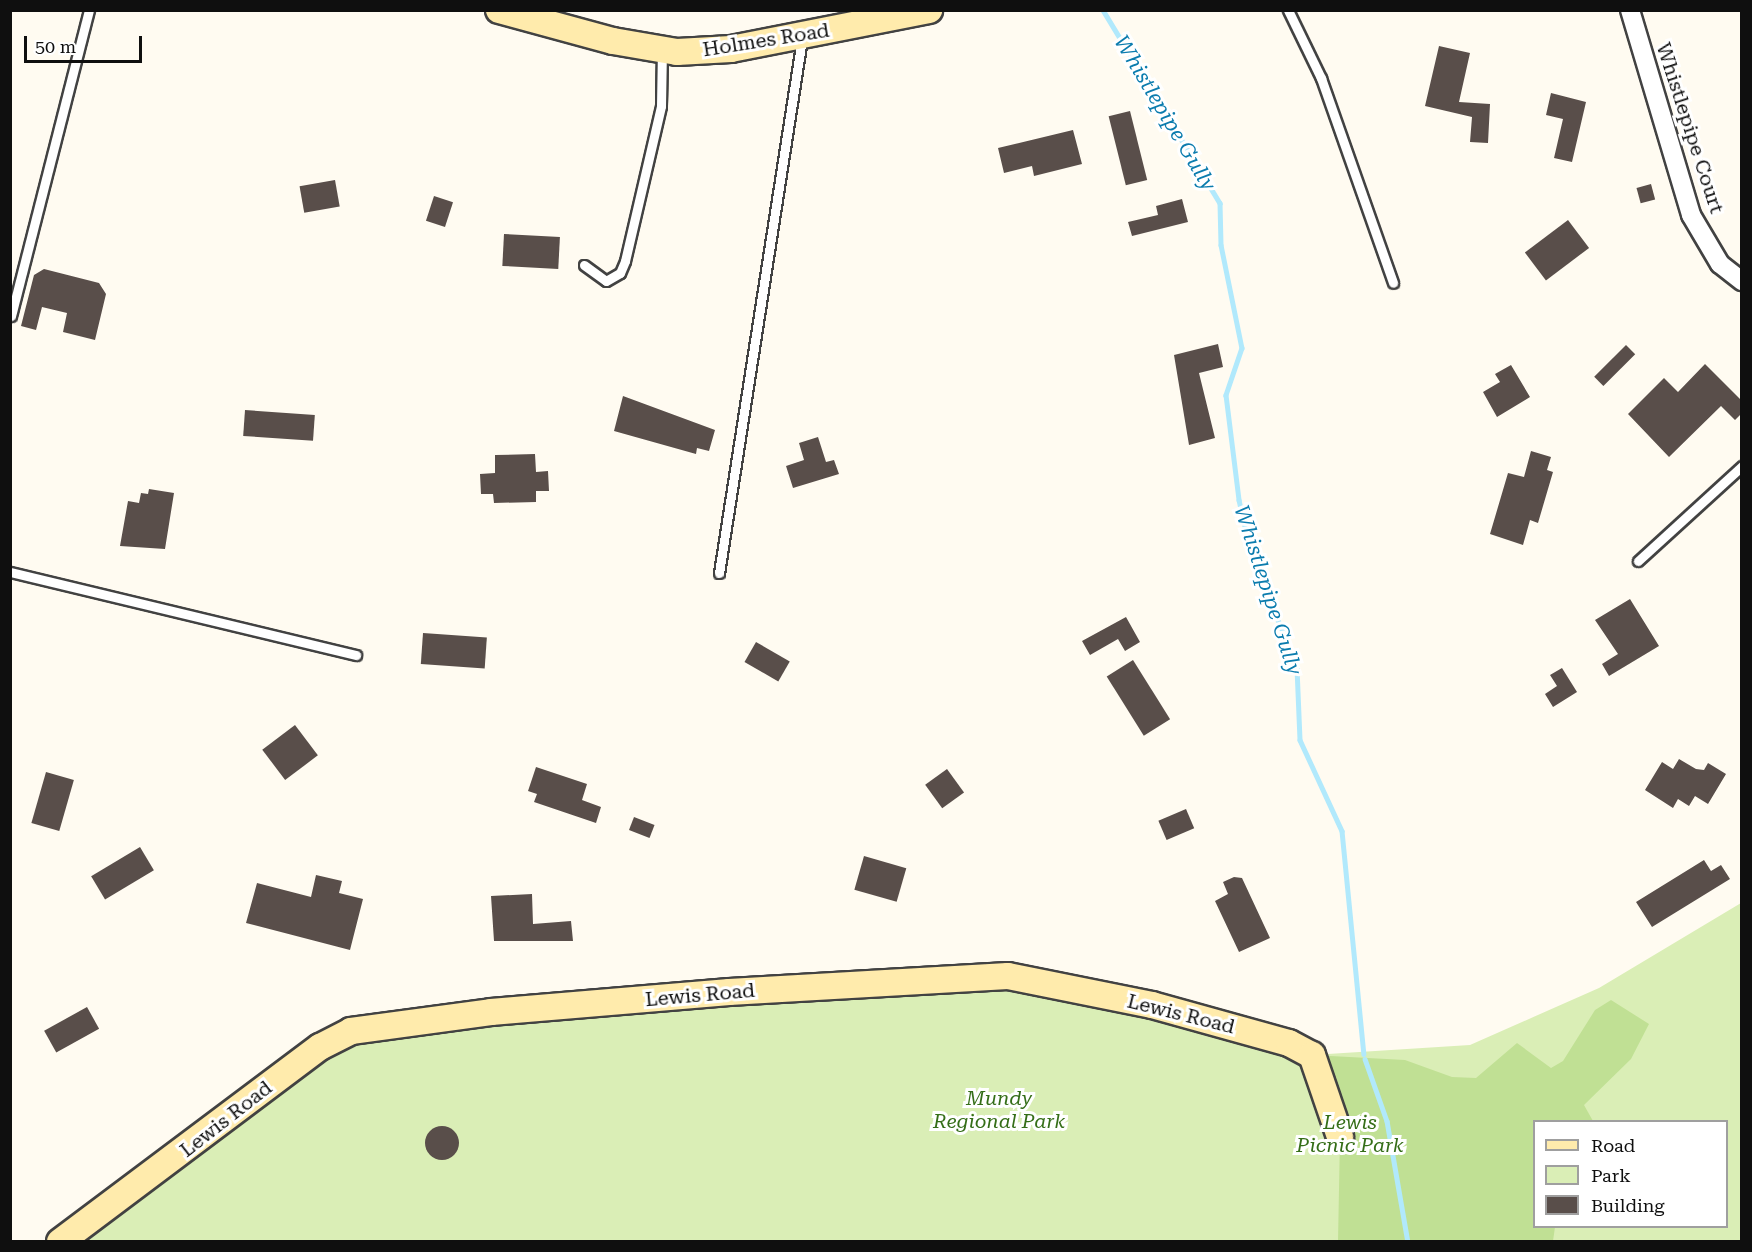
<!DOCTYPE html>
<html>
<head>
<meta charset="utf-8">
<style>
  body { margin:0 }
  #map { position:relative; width:1752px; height:1252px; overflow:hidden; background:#fffbf1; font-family:"Roboto Serif",serif }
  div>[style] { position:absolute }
  .green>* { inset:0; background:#daeeb6 }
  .forest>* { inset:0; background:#c0e094 }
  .stream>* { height:4.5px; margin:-2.25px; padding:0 2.25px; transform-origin:2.25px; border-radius:2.25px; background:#b1e9fc }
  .building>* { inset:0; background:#594e4a; transform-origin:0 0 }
  .round { border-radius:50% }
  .roads { filter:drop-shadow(2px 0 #424242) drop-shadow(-2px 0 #424242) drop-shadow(0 2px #424242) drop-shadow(0 -2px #424242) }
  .lane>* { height:9px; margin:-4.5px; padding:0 4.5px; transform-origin:4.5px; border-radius:4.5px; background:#fff }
  .street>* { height:18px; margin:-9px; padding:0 9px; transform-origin:9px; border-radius:9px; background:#fff }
  .secondary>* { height:26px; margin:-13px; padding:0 13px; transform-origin:13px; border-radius:13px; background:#ffebac }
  span { translate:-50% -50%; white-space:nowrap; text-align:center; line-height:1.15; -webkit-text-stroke:6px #fff; paint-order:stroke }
  .street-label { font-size:20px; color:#0f0f0f }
  .park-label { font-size:20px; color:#356e18; font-style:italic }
  .water-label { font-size:21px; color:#0b7cae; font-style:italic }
  .frame { position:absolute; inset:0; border:12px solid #0f0f0f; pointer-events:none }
  .legend { position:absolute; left:1533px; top:1120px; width:195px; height:108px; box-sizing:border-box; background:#fff; border:2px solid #9f9f9f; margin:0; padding:8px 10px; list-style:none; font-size:18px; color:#0f0f0f }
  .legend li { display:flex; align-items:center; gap:12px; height:30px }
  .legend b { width:30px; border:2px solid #9f9f9f }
  .scale { position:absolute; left:24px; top:36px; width:118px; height:27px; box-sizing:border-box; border:3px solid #0f0f0f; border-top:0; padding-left:8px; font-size:18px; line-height:21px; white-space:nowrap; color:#0f0f0f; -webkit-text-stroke:4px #fff; paint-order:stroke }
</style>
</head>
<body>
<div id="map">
  <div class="green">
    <i style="clip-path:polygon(evenodd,1741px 903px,1741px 1241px,57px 1242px,351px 1031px,1008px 976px,1312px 1055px,1470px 1045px,1599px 988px,1741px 903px,1534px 1122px,1726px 1122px,1726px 1226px,1534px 1226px,1534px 1122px)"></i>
  </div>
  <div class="forest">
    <i style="clip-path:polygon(1611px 1000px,1649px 1024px,1631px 1059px,1584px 1105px,1593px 1121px,1534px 1122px,1534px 1226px,1555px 1227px,1553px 1241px,1338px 1241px,1340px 1137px,1312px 1055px,1405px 1060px,1452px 1077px,1476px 1078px,1517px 1043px,1551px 1068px,1563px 1061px,1595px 1010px)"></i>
  </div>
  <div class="stream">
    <i style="left:1103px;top:10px;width:226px;rotate:58.8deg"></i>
    <i style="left:1220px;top:203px;width:42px;rotate:88.6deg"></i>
    <i style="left:1221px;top:245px;width:105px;rotate:78.5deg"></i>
    <i style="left:1242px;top:348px;width:50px;rotate:108.8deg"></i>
    <i style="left:1226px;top:395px;width:106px;rotate:82.9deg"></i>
    <i style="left:1239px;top:500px;width:50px;rotate:77.3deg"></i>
    <i style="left:1250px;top:549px;width:128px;rotate:68.4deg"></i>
    <i style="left:1297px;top:668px;width:72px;rotate:87.6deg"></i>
    <i style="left:1300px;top:740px;width:100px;rotate:65.2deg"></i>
    <i style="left:1342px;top:831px;width:224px;rotate:84.4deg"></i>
    <i style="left:1365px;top:1059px;width:66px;rotate:70.5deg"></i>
    <i style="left:1387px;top:1121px;width:123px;rotate:80.2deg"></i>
  </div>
  <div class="building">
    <i style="clip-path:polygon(1439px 46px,1470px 53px,1459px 102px,1490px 104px,1488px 143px,1470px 142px,1472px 117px,1425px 106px)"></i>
    <i style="clip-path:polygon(1551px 93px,1586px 102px,1572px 162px,1554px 158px,1563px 119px,1546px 115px)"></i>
    <i style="left:1130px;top:111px;width:71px;height:22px;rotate:76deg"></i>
    <i style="clip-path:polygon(1073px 130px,1082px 164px,1034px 176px,1032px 166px,1004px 173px,998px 148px)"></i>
    <i style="left:335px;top:180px;width:27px;height:36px;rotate:80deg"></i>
    <i style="left:1651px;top:184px;width:16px;height:15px;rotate:75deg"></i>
    <i style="left:434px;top:196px;width:20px;height:26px;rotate:18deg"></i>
    <i style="clip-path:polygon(1182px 199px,1188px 222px,1132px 236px,1128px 222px,1158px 215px,1156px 206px)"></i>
    <i style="left:1568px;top:220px;width:35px;height:54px;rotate:53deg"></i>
    <i style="left:504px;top:234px;width:56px;height:32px;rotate:3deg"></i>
    <i style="clip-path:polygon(44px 269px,99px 283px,106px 294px,95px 340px,63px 332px,67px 313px,42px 307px,36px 330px,21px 326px,34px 275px)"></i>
    <i style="clip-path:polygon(1218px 344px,1223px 367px,1199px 373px,1215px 438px,1189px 445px,1174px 355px)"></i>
    <i style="left:1626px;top:345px;width:13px;height:45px;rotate:45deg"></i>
    <i style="clip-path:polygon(1705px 364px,1742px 401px,1742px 413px,1735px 420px,1721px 406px,1669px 457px,1628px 414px,1664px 378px,1678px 392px)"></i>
    <i style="clip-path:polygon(1511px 365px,1530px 397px,1497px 417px,1483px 392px,1500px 382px,1495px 374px)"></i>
    <i style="clip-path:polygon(623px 396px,715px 430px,709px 451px,697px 448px,696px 454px,614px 431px)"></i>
    <i style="left:245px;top:410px;width:70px;height:26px;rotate:4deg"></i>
    <i style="clip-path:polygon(818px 437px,826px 462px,834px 460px,839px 474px,793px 488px,786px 466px,804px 460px,799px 443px)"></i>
    <i style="clip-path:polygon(1531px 451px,1551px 457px,1547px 470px,1553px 472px,1538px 523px,1530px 520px,1523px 545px,1490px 534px,1508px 473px,1524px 477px)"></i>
    <i style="clip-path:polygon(535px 454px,536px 472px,548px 471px,549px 491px,536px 491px,536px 502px,494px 503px,493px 494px,481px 494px,480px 474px,495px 473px,495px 455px)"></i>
    <i style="clip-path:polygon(149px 489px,174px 493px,165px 549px,120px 546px,128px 501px,139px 503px,141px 493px,148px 494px)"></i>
    <i style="clip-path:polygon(1630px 599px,1659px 646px,1609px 676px,1602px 664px,1618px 654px,1595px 620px)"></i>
    <i style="clip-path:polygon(1126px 617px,1140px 642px,1125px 651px,1118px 639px,1090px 655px,1082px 641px)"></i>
    <i style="left:423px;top:633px;width:64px;height:31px;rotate:4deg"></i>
    <i style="left:756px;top:642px;width:39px;height:23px;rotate:30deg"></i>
    <i style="left:1133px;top:660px;width:70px;height:31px;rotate:58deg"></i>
    <i style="clip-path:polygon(1562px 668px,1577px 692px,1553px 707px,1545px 694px,1557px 686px,1550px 675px)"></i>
    <i style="left:295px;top:725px;width:38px;height:41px;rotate:53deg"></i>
    <i style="clip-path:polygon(1679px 759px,1696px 769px,1704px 770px,1708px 763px,1726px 774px,1708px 804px,1695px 796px,1689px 806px,1678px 799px,1673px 808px,1645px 790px,1662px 762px,1673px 769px)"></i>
    <i style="clip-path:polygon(536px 767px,587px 784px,582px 800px,601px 807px,596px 823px,534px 802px,537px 794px,528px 791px)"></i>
    <i style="left:947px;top:769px;width:29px;height:27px;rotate:54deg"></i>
    <i style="left:46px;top:772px;width:29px;height:53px;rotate:16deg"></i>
    <i style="left:1186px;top:809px;width:21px;height:30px;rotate:67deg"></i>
    <i style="left:634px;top:817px;width:22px;height:14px;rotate:21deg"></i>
    <i style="left:140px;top:847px;width:27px;height:57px;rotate:59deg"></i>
    <i style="left:864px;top:856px;width:44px;height:35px;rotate:16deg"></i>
    <i style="clip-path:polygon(1704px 860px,1711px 871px,1721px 865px,1730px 879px,1652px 927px,1636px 902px)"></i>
    <i style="clip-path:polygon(316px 875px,342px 881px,339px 893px,363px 899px,350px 950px,246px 923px,257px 883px,311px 897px)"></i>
    <i style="clip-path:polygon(1234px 877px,1242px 878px,1270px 938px,1239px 952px,1215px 901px,1228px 894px,1223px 882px)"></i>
    <i style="clip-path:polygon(532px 894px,533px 924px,571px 921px,573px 941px,494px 941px,491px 896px)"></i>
    <i style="left:87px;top:1007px;width:25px;height:49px;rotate:61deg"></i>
    <i class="round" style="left:425px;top:1126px;width:34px;height:34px"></i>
  </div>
  <div class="roads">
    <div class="lane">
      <i style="left:1288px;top:10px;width:76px;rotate:64.1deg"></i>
      <i style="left:1321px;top:78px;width:217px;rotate:70.6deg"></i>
      <i style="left:584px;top:265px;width:27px;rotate:36deg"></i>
      <i style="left:606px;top:281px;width:16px;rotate:-30deg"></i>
      <i style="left:620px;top:273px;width:13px;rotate:-67deg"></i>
      <i style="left:625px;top:261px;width:159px;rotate:-76.9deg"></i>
      <i style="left:661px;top:106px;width:55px;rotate:-89deg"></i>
      <i style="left:11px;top:316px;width:316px;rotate:-75.7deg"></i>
      <i style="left:1638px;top:561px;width:141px;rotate:-42.4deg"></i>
      <i style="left:10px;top:572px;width:356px;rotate:13.5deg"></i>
      <i style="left:719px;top:573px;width:540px;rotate:-81.17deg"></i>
    </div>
    <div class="street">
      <i style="left:1630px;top:10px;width:214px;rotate:73.4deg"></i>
      <i style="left:1691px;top:215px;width:57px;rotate:59.4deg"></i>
      <i style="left:1720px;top:264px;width:28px;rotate:38deg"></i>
    </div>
    <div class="secondary">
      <i style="left:499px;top:10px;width:118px;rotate:15.2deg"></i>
      <i style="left:613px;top:41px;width:65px;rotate:9.8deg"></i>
      <i style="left:677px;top:52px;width:54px;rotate:-3.2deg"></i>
      <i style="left:731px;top:49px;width:202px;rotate:-11.1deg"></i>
      <i style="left:60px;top:1242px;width:325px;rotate:-36.9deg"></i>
      <i style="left:320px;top:1047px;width:35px;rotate:-27deg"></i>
      <i style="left:351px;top:1031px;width:141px;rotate:-7.7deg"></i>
      <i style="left:491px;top:1012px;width:239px;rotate:-4.8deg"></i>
      <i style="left:729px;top:992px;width:279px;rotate:-3.3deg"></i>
      <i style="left:1008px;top:976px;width:147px;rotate:11.4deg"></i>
      <i style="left:1152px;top:1005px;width:142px;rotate:15.5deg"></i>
      <i style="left:1289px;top:1043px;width:26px;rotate:28deg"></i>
      <i style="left:1312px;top:1055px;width:87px;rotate:71.1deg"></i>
    </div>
  </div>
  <div class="street-label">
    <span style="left:766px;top:40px;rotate:-9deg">Holmes Road</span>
    <span style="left:1690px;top:128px;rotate:72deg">Whistlepipe Court</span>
    <span style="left:700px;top:995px;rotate:-5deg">Lewis Road</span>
    <span style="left:1181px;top:1014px;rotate:14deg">Lewis Road</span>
    <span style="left:226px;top:1119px;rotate:-38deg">Lewis Road</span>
  </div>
  <div class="park-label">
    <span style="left:999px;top:1110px">Mundy<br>Regional Park</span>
    <span style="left:1350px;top:1134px">Lewis<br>Picnic Park</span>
  </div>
  <div class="water-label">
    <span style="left:1165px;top:113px;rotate:59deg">Whistlepipe Gully</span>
    <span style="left:1268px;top:590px;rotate:72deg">Whistlepipe Gully</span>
  </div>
  <div class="frame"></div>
  <ul class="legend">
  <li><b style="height:8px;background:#ffebac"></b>Road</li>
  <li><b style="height:16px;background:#daeeb6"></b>Park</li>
  <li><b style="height:16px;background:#594e4a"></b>Building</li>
  </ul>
  <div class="scale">50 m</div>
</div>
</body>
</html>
